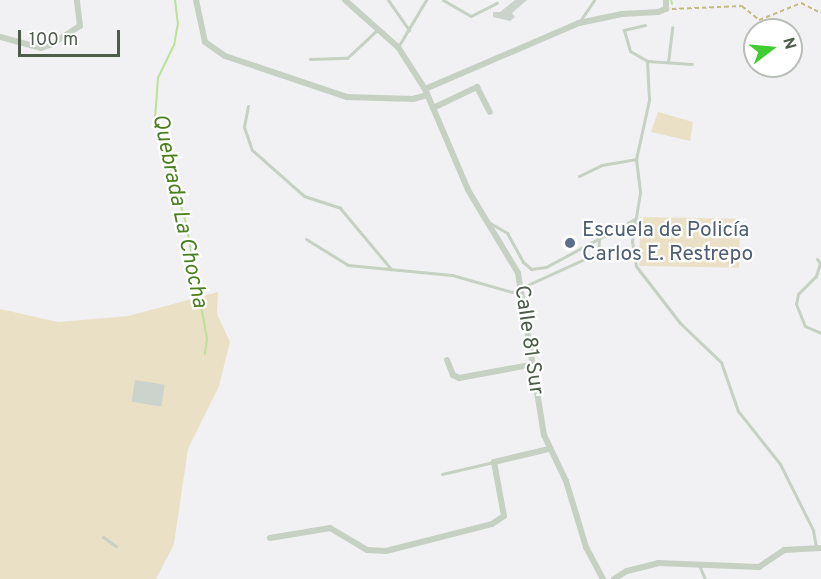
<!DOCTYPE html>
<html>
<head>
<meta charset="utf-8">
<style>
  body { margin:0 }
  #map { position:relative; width:821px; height:579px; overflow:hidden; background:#f1f1f3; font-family:Overpass,sans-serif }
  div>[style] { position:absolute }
  .green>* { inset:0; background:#eae0c5; transform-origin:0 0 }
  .stream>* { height:2px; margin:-1px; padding:0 1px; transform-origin:1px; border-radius:1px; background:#bae298 }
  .building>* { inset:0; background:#ccd2cc; transform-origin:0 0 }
  .path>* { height:1.5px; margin-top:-0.75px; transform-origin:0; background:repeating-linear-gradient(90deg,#c4ba81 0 4.5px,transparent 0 7.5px) }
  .lane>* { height:3px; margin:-1.5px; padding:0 1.5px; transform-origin:1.5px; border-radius:1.5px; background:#c6d0c3 }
  .street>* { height:6px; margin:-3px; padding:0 3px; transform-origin:3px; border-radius:3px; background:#c6d0c3 }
  .dots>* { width:16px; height:16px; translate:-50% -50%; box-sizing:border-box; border:3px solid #fff; border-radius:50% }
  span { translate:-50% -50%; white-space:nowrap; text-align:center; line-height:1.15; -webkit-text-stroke:4.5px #fff; paint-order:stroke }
  .service-label { font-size:21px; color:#4e5e75 }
  .left { translate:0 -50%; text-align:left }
  .street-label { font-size:21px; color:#4e5c4b }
  .water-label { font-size:22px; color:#497f1c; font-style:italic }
  .north { position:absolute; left:743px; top:18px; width:60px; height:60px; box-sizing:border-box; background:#fff; border:2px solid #b8beb7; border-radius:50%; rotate:74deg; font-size:16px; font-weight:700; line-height:24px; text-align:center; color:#4e5c4b }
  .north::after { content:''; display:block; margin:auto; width:21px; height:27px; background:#40cd30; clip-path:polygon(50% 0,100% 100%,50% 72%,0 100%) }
  .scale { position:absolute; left:18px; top:30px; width:102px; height:27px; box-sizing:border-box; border:3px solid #4e5c4b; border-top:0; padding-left:8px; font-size:18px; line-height:21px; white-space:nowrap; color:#4e5c4b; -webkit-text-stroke:4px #fff; paint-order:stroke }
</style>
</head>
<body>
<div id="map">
  <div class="green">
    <i style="clip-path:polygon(658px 112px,693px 122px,690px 141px,651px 132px)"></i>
    <i style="left:640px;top:217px;width:100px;height:49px;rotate:1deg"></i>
    <i style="clip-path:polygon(218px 292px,217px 314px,230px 342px,219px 386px,188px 449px,174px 544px,156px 579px,0 579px,0 309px,58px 322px,128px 316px)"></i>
  </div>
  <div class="stream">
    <i style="left:175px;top:0;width:23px;rotate:83deg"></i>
    <i style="left:178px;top:23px;width:22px;rotate:100deg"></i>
    <i style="left:174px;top:45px;width:37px;rotate:116deg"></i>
    <i style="left:158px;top:78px;width:41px;rotate:94.2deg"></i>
    <i style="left:155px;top:119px;width:109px;rotate:73.4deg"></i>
    <i style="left:186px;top:223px;width:118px;rotate:79.7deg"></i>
    <i style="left:207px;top:339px;width:15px;rotate:98deg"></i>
    <i style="left:671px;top:0;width:4px;rotate:76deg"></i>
  </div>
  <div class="building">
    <i style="clip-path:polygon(515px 0,527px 0,512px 13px,515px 17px,510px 21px,493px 17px,493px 12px,500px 12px)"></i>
    <i style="left:135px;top:380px;width:30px;height:22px;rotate:9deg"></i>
  </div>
  <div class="path">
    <i style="left:672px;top:9px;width:70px;rotate:-2.5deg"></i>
    <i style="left:742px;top:6px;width:22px;rotate:39deg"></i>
    <i style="left:759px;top:20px;width:45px;rotate:-22deg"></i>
    <i style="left:801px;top:3px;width:22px;rotate:27deg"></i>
  </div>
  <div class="lane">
    <i style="left:388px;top:0;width:37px;rotate:55deg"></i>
    <i style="left:443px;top:0;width:32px;rotate:30deg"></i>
    <i style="left:471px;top:16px;width:29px;rotate:-27deg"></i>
    <i style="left:580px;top:21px;width:25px;rotate:-56deg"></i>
    <i style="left:645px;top:25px;width:22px;rotate:167deg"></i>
    <i style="left:624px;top:30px;width:22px;rotate:74deg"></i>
    <i style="left:630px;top:51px;width:20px;rotate:30deg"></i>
    <i style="left:647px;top:61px;width:39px;rotate:87deg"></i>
    <i style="left:649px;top:100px;width:60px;rotate:102.4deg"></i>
    <i style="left:636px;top:159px;width:34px;rotate:83deg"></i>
    <i style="left:640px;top:193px;width:49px;rotate:99.5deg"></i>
    <i style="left:632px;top:241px;width:25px;rotate:81deg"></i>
    <i style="left:636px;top:266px;width:72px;rotate:52.3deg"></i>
    <i style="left:680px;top:323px;width:57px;rotate:43.6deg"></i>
    <i style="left:721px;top:362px;width:52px;rotate:70.9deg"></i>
    <i style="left:738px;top:411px;width:68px;rotate:51.6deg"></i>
    <i style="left:780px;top:464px;width:74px;rotate:63.4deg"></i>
    <i style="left:813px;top:530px;width:17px;rotate:80deg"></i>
    <i style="left:398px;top:47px;width:55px;rotate:-59.2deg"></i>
    <i style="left:310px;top:59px;width:37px;rotate:-2deg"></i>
    <i style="left:347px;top:58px;width:42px;rotate:-43.1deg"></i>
    <i style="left:647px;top:61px;width:45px;rotate:3.8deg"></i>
    <i style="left:668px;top:62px;width:35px;rotate:-83deg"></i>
    <i style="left:248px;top:106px;width:21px;rotate:101deg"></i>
    <i style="left:244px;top:127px;width:24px;rotate:71deg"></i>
    <i style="left:252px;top:150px;width:69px;rotate:41.5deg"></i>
    <i style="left:304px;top:196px;width:38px;rotate:18deg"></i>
    <i style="left:340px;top:208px;width:80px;rotate:50.1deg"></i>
    <i style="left:579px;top:176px;width:25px;rotate:-26deg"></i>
    <i style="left:602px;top:165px;width:35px;rotate:-10deg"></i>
    <i style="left:490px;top:223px;width:20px;rotate:30deg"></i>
    <i style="left:507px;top:233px;width:33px;rotate:61deg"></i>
    <i style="left:523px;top:262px;width:11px;rotate:41deg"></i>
    <i style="left:531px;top:269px;width:15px;rotate:-8deg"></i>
    <i style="left:546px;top:267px;width:101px;rotate:-28.3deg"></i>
    <i style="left:306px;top:239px;width:49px;rotate:31.8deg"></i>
    <i style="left:348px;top:265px;width:104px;rotate:5.5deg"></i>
    <i style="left:452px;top:275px;width:62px;rotate:15.8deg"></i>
    <i style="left:512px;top:292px;width:94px;rotate:-24.4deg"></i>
    <i style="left:598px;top:253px;width:13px;rotate:-86deg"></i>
    <i style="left:817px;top:259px;width:5px;rotate:53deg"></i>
    <i style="left:820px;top:263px;width:14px;rotate:107deg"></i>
    <i style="left:816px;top:276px;width:25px;rotate:135deg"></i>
    <i style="left:798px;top:294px;width:10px;rotate:101deg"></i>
    <i style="left:796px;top:304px;width:24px;rotate:68deg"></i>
    <i style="left:805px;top:326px;width:17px;rotate:24deg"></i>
    <i style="left:442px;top:474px;width:53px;rotate:-13deg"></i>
    <i style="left:103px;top:537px;width:16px;rotate:35deg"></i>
    <i style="left:699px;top:565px;width:15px;rotate:67deg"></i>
  </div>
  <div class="street">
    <i style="left:196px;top:0;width:43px;rotate:77.9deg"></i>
    <i style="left:205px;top:42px;width:24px;rotate:35deg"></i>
    <i style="left:225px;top:56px;width:129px;rotate:18.6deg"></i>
    <i style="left:347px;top:97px;width:66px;rotate:1.7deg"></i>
    <i style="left:413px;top:99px;width:15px;rotate:-16deg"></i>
    <i style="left:345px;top:0;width:71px;rotate:41.6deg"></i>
    <i style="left:398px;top:47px;width:50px;rotate:57.3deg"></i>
    <i style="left:425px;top:89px;width:110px;rotate:66.9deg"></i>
    <i style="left:468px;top:190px;width:97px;rotate:58.9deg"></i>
    <i style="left:518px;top:273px;width:164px;rotate:80.9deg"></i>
    <i style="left:544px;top:435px;width:51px;rotate:64.4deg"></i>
    <i style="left:566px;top:481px;width:69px;rotate:73.1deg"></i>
    <i style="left:586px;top:547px;width:36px;rotate:62deg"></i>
    <i style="left:0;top:37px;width:42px;rotate:15deg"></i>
    <i style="left:41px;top:48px;width:12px;rotate:-20deg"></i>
    <i style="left:52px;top:44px;width:33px;rotate:-33deg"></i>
    <i style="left:80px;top:26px;width:26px;rotate:-97deg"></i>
    <i style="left:425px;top:89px;width:168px;rotate:-23.2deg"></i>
    <i style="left:579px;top:23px;width:44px;rotate:-11.8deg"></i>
    <i style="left:622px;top:14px;width:36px;rotate:-3deg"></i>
    <i style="left:658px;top:12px;width:9px;rotate:-21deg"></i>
    <i style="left:666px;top:9px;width:9px;rotate:-90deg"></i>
    <i style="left:433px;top:108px;width:49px;rotate:-25.5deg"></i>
    <i style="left:477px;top:87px;width:28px;rotate:63deg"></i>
    <i style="left:447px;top:360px;width:16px;rotate:68deg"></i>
    <i style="left:453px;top:375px;width:7px;rotate:27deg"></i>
    <i style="left:459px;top:378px;width:77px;rotate:-10.4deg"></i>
    <i style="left:270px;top:538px;width:61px;rotate:-9.5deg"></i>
    <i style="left:330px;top:528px;width:43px;rotate:30.7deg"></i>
    <i style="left:367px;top:550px;width:19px;rotate:3deg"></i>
    <i style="left:386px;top:551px;width:109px;rotate:-14.3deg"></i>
    <i style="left:492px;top:524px;width:14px;rotate:-34deg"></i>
    <i style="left:504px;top:516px;width:55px;rotate:-100.5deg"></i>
    <i style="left:494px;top:462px;width:57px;rotate:-13.3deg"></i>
    <i style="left:614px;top:579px;width:15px;rotate:-32deg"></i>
    <i style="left:627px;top:571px;width:32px;rotate:-14deg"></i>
    <i style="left:658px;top:563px;width:101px;rotate:2.3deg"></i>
    <i style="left:759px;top:567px;width:30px;rotate:-34deg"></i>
    <i style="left:784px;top:550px;width:37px;rotate:-3deg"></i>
  </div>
  <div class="dots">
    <i style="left:570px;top:243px;background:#5c6f8a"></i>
  </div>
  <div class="service-label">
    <span class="left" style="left:582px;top:243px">Escuela de Policía<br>Carlos E. Restrepo</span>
  </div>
  <div class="street-label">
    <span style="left:528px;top:340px;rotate:82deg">Calle 81 Sur</span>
  </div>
  <div class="water-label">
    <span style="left:179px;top:211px;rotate:78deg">Quebrada La Chocha</span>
  </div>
  <div class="north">N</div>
  <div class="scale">100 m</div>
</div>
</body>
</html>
